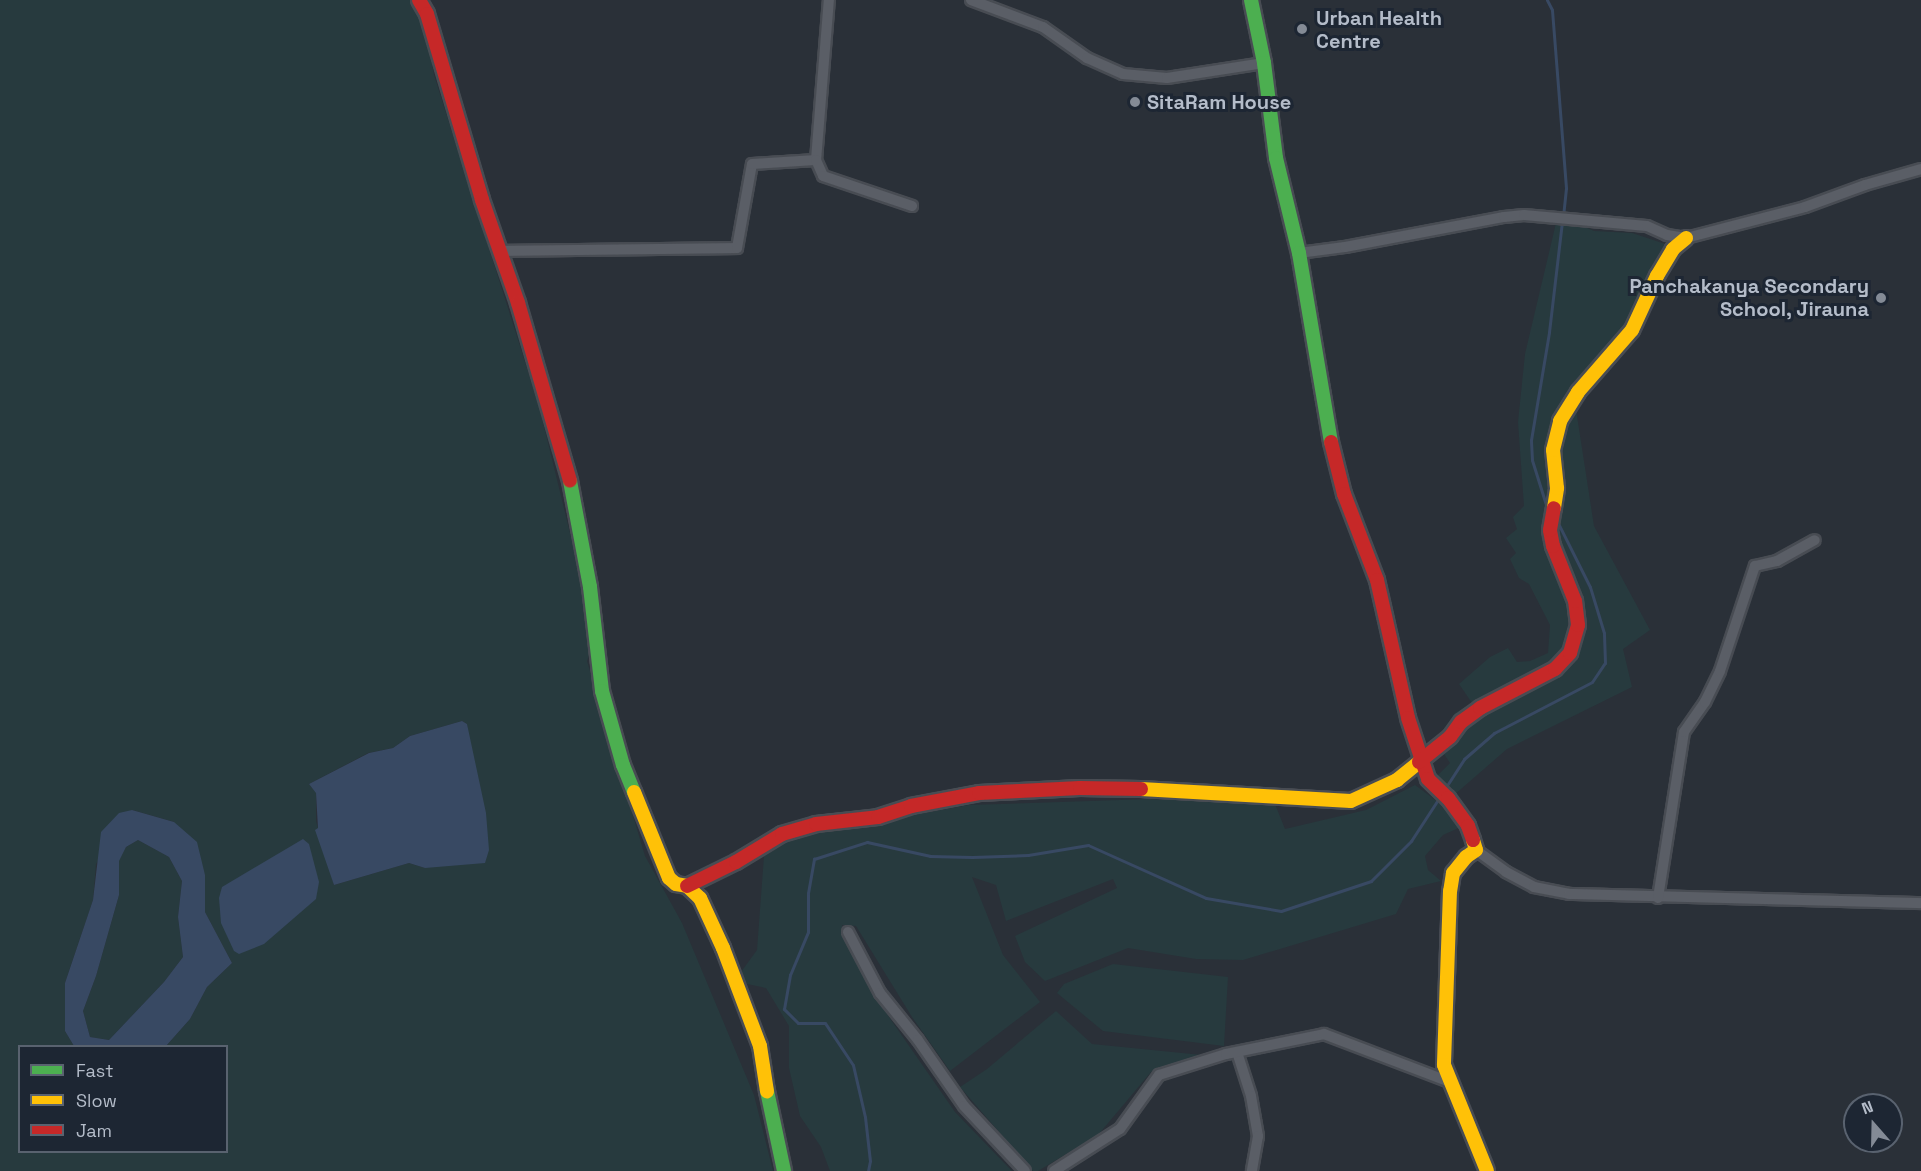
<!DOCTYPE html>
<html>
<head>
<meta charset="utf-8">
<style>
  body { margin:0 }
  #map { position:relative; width:1921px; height:1171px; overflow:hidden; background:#2a3038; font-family:"Space Grotesk",sans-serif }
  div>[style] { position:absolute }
  .green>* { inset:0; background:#273a3e }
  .water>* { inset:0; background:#384963 }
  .stream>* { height:3px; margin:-1.5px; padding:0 1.5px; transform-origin:1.5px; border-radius:1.5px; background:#384963 }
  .roads { filter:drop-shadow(2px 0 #484c53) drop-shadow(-2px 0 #484c53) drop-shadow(0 2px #484c53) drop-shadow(0 -2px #484c53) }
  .street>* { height:10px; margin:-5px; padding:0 5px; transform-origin:5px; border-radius:5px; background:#5a5e66 }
  .fast>* { height:14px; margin:-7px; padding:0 7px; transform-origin:7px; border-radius:7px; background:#4caf50 }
  .slow>* { height:14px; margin:-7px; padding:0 7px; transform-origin:7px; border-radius:7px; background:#ffc107 }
  .jam>* { height:14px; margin:-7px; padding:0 7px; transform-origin:7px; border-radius:7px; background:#c62828 }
  .dots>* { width:16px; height:16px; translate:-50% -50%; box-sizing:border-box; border:3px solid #1d2633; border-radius:50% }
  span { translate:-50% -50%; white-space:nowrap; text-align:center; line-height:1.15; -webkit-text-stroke:6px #1d2633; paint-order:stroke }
  .poi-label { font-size:20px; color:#b4bcc9; font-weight:700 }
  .left { translate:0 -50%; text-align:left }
  .right { translate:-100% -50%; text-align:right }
  .legend { position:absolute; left:18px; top:1045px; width:210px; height:108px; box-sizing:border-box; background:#1d2633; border:2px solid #59626f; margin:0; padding:8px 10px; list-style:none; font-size:18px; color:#b4bcc9 }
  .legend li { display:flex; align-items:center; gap:12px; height:30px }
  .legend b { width:30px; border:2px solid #59626f }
  .north { position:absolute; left:1843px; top:1093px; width:60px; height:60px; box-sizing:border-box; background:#1d2633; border:2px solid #59626f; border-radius:50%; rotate:340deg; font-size:16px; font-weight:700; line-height:24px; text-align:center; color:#b4bcc9 }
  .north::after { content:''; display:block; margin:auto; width:21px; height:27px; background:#848b96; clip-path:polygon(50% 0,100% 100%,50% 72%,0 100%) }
</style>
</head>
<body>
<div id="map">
  <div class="green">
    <i style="clip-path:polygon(evenodd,0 0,413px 0,427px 36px,434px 75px,539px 406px,582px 582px,589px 655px,587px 661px,645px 856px,682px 923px,754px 1095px,773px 1171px,0 1171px,0 0,462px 721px,467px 724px,468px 736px,425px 868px,409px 863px,334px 885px,316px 821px,316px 792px,309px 784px,368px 753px,393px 748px,410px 736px,462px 721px,0 0,132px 810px,174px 822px,205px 875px,205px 912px,232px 963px,207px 987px,190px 1019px,166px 1046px,226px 1046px,226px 1152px,20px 1152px,20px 1046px,74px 1046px,65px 1031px,65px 983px,93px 900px,96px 864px,132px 810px)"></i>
    <i style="clip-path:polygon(1574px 222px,1594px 231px,1632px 233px,1671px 246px,1614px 344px,1573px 390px,1594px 526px,1650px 630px,1623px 649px,1632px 687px,1507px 749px,1453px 796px,1437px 776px,1450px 763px,1442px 751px,1427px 745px,1434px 742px,1455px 713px,1472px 703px,1459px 684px,1490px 657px,1508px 648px,1517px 662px,1530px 661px,1548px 653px,1550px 625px,1529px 584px,1519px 578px,1510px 559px,1516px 553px,1506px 538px,1517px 529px,1513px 517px,1524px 506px,1518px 422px,1525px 354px,1556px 223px)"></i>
    <i style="clip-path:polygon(1415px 785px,1449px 810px,1463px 826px,1443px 835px,1425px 856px,1428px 870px,1441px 881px,1408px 889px,1396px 914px,1243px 960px,1196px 959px,1128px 948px,1045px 981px,1025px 962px,1015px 936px,1117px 888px,1113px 879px,1006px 921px,996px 885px,972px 877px,1003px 955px,1040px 1002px,950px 1071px,912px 1017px,856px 926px,842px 925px,860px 969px,889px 1017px,955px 1112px,1012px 1171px,830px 1171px,821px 1147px,800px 1116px,789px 1068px,789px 1026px,766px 988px,747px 984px,741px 972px,757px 950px,764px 856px,800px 835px,969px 805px,1150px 799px,1275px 804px,1285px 829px,1366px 810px)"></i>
    <i style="clip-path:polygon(138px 840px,169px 857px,182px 881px,178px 917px,183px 957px,164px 982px,109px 1040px,90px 1037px,83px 1011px,96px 976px,119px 895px,119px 860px,126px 847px)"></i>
    <i style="clip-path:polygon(1113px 964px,1228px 977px,1224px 1046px,1103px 1031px,1057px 993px,1064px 984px)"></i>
    <i style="clip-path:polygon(1056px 1011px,1092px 1044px,1202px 1055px,1151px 1072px,1098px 1135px,1038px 1171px,1033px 1171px,960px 1087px,987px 1069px)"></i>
  </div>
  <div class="water">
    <i style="clip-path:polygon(462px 721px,467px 724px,486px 813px,489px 850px,485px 863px,425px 868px,409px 863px,334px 885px,315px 830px,318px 828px,316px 793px,309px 784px,369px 753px,393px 748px,410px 736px)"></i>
    <i style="clip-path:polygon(evenodd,132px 810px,174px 822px,197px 842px,205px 875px,205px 912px,232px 963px,207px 987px,190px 1019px,166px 1046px,74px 1046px,65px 1031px,65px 983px,93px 900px,101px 832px,119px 813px,132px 810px,138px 840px,169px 857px,182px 881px,178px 917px,183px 957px,164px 982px,109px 1040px,90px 1037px,83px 1011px,96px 976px,119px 895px,119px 861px,126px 847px,138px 840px)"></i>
    <i style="clip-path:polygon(303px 839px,309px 844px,319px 882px,316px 899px,264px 944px,239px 954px,234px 951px,221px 923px,219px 898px,222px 887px)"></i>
  </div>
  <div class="stream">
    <i style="left:1547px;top:0;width:11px;rotate:63deg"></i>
    <i style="left:1552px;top:10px;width:179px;rotate:85.5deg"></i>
    <i style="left:1566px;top:188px;width:28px;rotate:96deg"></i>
    <i style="left:1547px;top:508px;width:50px;rotate:-107.4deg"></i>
    <i style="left:1532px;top:460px;width:20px;rotate:-93deg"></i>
    <i style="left:1531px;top:440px;width:109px;rotate:-80.5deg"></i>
    <i style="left:1549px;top:332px;width:111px;rotate:-83.3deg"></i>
    <i style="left:1444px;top:790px;width:37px;rotate:-57deg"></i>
    <i style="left:1464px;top:759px;width:40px;rotate:-41deg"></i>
    <i style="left:1494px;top:733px;width:110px;rotate:-27.5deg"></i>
    <i style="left:1592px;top:682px;width:23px;rotate:-56deg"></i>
    <i style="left:1605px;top:663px;width:30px;rotate:-92deg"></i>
    <i style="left:1604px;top:633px;width:48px;rotate:-106.9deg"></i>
    <i style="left:1590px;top:587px;width:72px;rotate:-116.6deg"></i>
    <i style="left:868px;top:1171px;width:10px;rotate:-79deg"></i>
    <i style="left:870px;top:1161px;width:44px;rotate:-96.5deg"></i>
    <i style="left:865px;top:1117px;width:53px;rotate:-103deg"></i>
    <i style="left:853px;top:1065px;width:50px;rotate:-123.7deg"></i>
    <i style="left:825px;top:1023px;width:27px;rotate:180deg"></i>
    <i style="left:798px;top:1023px;width:20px;rotate:-135deg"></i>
    <i style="left:784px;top:1009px;width:35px;rotate:-80deg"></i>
    <i style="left:790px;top:975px;width:47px;rotate:-67.3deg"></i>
    <i style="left:808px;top:932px;width:39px;rotate:-90deg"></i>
    <i style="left:808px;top:893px;width:35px;rotate:-80deg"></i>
    <i style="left:814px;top:859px;width:56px;rotate:-17.8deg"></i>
    <i style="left:867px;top:842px;width:65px;rotate:12.5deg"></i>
    <i style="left:930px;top:856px;width:42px;rotate:1.4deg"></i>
    <i style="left:972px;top:857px;width:56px;rotate:-2deg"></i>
    <i style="left:1028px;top:855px;width:61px;rotate:-9.5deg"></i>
    <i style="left:1088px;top:845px;width:129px;rotate:24.2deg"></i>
    <i style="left:1206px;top:898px;width:76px;rotate:9.8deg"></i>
    <i style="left:1281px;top:911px;width:95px;rotate:-18.4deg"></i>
    <i style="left:1371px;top:881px;width:57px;rotate:-45deg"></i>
    <i style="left:1411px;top:841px;width:51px;rotate:-56.9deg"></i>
  </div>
  <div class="roads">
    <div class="street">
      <i style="left:971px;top:0;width:77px;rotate:20.6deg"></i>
      <i style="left:1043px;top:27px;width:54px;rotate:35.2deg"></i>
      <i style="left:1087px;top:58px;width:39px;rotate:24deg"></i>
      <i style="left:1123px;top:74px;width:44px;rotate:5.2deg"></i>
      <i style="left:1167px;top:78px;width:98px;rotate:-8.8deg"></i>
      <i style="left:816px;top:160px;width:161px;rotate:-85.4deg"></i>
      <i style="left:500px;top:251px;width:237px;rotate:-0.7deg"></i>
      <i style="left:737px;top:248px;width:85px;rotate:-79.9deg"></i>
      <i style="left:752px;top:164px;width:64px;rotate:-3.6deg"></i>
      <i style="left:816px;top:160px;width:17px;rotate:66deg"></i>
      <i style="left:823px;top:176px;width:94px;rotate:18.6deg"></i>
      <i style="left:1299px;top:253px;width:46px;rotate:-7.4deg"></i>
      <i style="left:1345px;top:247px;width:162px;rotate:-10.7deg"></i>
      <i style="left:1504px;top:217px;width:20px;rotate:-6deg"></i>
      <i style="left:1524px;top:215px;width:123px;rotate:5.1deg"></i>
      <i style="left:1647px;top:226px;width:22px;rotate:24deg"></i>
      <i style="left:1667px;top:235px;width:19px;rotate:9deg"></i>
      <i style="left:1686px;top:238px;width:123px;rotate:-14.6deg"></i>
      <i style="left:1805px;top:207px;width:64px;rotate:-20.1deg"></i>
      <i style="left:1865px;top:185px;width:58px;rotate:-15.9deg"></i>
      <i style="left:1476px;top:850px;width:37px;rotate:36deg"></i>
      <i style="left:1506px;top:872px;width:32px;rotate:28deg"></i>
      <i style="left:1534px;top:887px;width:36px;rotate:11deg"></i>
      <i style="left:1569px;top:894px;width:352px;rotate:1.5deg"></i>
      <i style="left:1658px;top:898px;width:168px;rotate:-81.1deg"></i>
      <i style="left:1684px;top:732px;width:37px;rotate:-55deg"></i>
      <i style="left:1705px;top:702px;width:34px;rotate:-64deg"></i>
      <i style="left:1720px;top:671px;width:111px;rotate:-71.6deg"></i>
      <i style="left:1755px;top:566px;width:23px;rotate:-13deg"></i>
      <i style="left:1777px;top:561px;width:43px;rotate:-28.9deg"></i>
      <i style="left:848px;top:932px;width:69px;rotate:62.3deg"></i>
      <i style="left:880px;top:993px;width:60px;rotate:51deg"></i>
      <i style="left:918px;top:1040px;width:80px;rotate:55.1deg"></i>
      <i style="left:964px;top:1106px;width:89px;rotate:46.8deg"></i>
      <i style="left:1237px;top:1052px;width:46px;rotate:72.3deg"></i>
      <i style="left:1251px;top:1096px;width:41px;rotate:80.1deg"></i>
      <i style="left:1258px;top:1136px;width:36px;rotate:100deg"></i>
      <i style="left:1054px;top:1171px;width:78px;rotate:-32.5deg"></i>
      <i style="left:1120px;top:1129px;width:67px;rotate:-54.2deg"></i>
      <i style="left:1159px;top:1075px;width:70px;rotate:-17.4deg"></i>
      <i style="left:1226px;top:1054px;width:100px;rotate:-11.5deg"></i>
      <i style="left:1324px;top:1034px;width:135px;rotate:20.9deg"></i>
    </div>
    <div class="fast">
      <i style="left:1251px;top:0;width:64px;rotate:78.3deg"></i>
      <i style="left:1264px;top:63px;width:96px;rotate:82.8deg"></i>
      <i style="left:1276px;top:158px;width:98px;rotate:76.4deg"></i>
      <i style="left:1299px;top:253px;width:192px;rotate:80.4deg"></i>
      <i style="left:570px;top:481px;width:108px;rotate:79.3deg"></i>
      <i style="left:590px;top:587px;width:105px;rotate:83.4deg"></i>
      <i style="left:602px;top:691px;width:77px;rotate:74.2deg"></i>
      <i style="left:623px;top:765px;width:29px;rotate:68deg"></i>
      <i style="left:767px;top:1091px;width:82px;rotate:78deg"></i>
    </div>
    <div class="slow">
      <i style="left:1554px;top:508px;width:20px;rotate:-81deg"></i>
      <i style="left:1557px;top:488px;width:38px;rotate:-96deg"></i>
      <i style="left:1553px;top:450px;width:30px;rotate:-76deg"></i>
      <i style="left:1560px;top:421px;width:34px;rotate:-58deg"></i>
      <i style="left:1578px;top:392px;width:82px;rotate:-48.9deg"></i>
      <i style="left:1632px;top:330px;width:60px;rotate:-65.2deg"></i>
      <i style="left:1657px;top:276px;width:31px;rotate:-59deg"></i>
      <i style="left:1673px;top:249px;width:17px;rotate:-40deg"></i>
      <i style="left:1141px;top:789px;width:210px;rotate:3.3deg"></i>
      <i style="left:1351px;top:801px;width:51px;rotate:-24.5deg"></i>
      <i style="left:1397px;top:780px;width:28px;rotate:-39deg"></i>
      <i style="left:634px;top:792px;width:93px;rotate:67.9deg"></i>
      <i style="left:669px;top:878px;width:9px;rotate:41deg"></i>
      <i style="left:676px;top:884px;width:11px;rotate:10deg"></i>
      <i style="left:687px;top:886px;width:18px;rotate:43deg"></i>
      <i style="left:700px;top:898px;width:55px;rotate:65.3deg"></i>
      <i style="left:723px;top:948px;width:105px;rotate:69.3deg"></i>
      <i style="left:760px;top:1046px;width:46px;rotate:81.2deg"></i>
      <i style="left:1473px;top:840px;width:10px;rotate:73deg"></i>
      <i style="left:1476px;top:850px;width:12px;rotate:145deg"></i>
      <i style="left:1466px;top:857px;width:21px;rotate:129deg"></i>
      <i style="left:1453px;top:873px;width:18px;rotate:99deg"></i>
      <i style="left:1450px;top:891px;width:174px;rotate:92deg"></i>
      <i style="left:1444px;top:1065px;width:114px;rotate:67.9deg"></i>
    </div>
    <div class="jam">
      <i style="left:419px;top:0;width:16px;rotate:60deg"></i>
      <i style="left:427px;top:14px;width:194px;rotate:73.5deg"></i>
      <i style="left:482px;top:200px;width:109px;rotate:70.7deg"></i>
      <i style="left:518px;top:303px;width:185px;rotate:73.7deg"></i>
      <i style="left:1331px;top:442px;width:54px;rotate:76deg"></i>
      <i style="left:1344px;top:494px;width:92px;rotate:69deg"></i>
      <i style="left:1377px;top:580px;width:141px;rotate:77.3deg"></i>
      <i style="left:1408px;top:718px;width:64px;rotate:71.8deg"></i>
      <i style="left:1428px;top:779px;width:28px;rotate:44deg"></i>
      <i style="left:1448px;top:798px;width:34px;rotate:54deg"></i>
      <i style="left:1468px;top:826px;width:15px;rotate:70deg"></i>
      <i style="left:1419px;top:762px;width:40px;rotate:-39deg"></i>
      <i style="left:1450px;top:737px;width:19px;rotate:-54deg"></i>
      <i style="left:1461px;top:722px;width:24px;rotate:-36deg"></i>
      <i style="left:1480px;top:708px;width:85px;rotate:-27.5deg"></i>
      <i style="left:1555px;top:669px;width:22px;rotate:-47deg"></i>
      <i style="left:1570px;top:653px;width:29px;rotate:-74deg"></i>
      <i style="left:1578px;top:625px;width:24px;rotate:-97deg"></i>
      <i style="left:1575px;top:601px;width:59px;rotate:-111.8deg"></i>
      <i style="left:1553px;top:546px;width:16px;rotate:-101deg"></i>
      <i style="left:1550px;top:530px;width:22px;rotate:-80deg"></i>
      <i style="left:687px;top:886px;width:55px;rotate:-26.1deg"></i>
      <i style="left:736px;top:862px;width:54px;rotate:-31.3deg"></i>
      <i style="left:782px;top:834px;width:35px;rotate:-16deg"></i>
      <i style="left:816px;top:824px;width:62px;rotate:-6.4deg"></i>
      <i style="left:878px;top:817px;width:35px;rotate:-18deg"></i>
      <i style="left:911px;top:806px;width:69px;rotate:-10.8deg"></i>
      <i style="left:979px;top:793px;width:101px;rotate:-2.8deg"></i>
      <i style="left:1080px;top:788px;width:61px;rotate:0.9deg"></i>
    </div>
  </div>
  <div class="dots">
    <i style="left:1302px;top:29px;background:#848b96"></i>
    <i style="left:1135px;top:102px;background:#848b96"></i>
    <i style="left:1881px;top:298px;background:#848b96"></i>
  </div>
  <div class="poi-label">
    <span class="left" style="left:1316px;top:30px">Urban Health<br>Centre</span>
    <span class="left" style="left:1147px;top:102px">SitaRam House</span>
    <span class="right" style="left:1869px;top:298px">Panchakanya Secondary<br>School, Jirauna</span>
  </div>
  <ul class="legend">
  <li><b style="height:8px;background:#4caf50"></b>Fast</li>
  <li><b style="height:8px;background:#ffc107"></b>Slow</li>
  <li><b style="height:8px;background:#c62828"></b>Jam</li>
  </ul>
  <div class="north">N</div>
</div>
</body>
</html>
